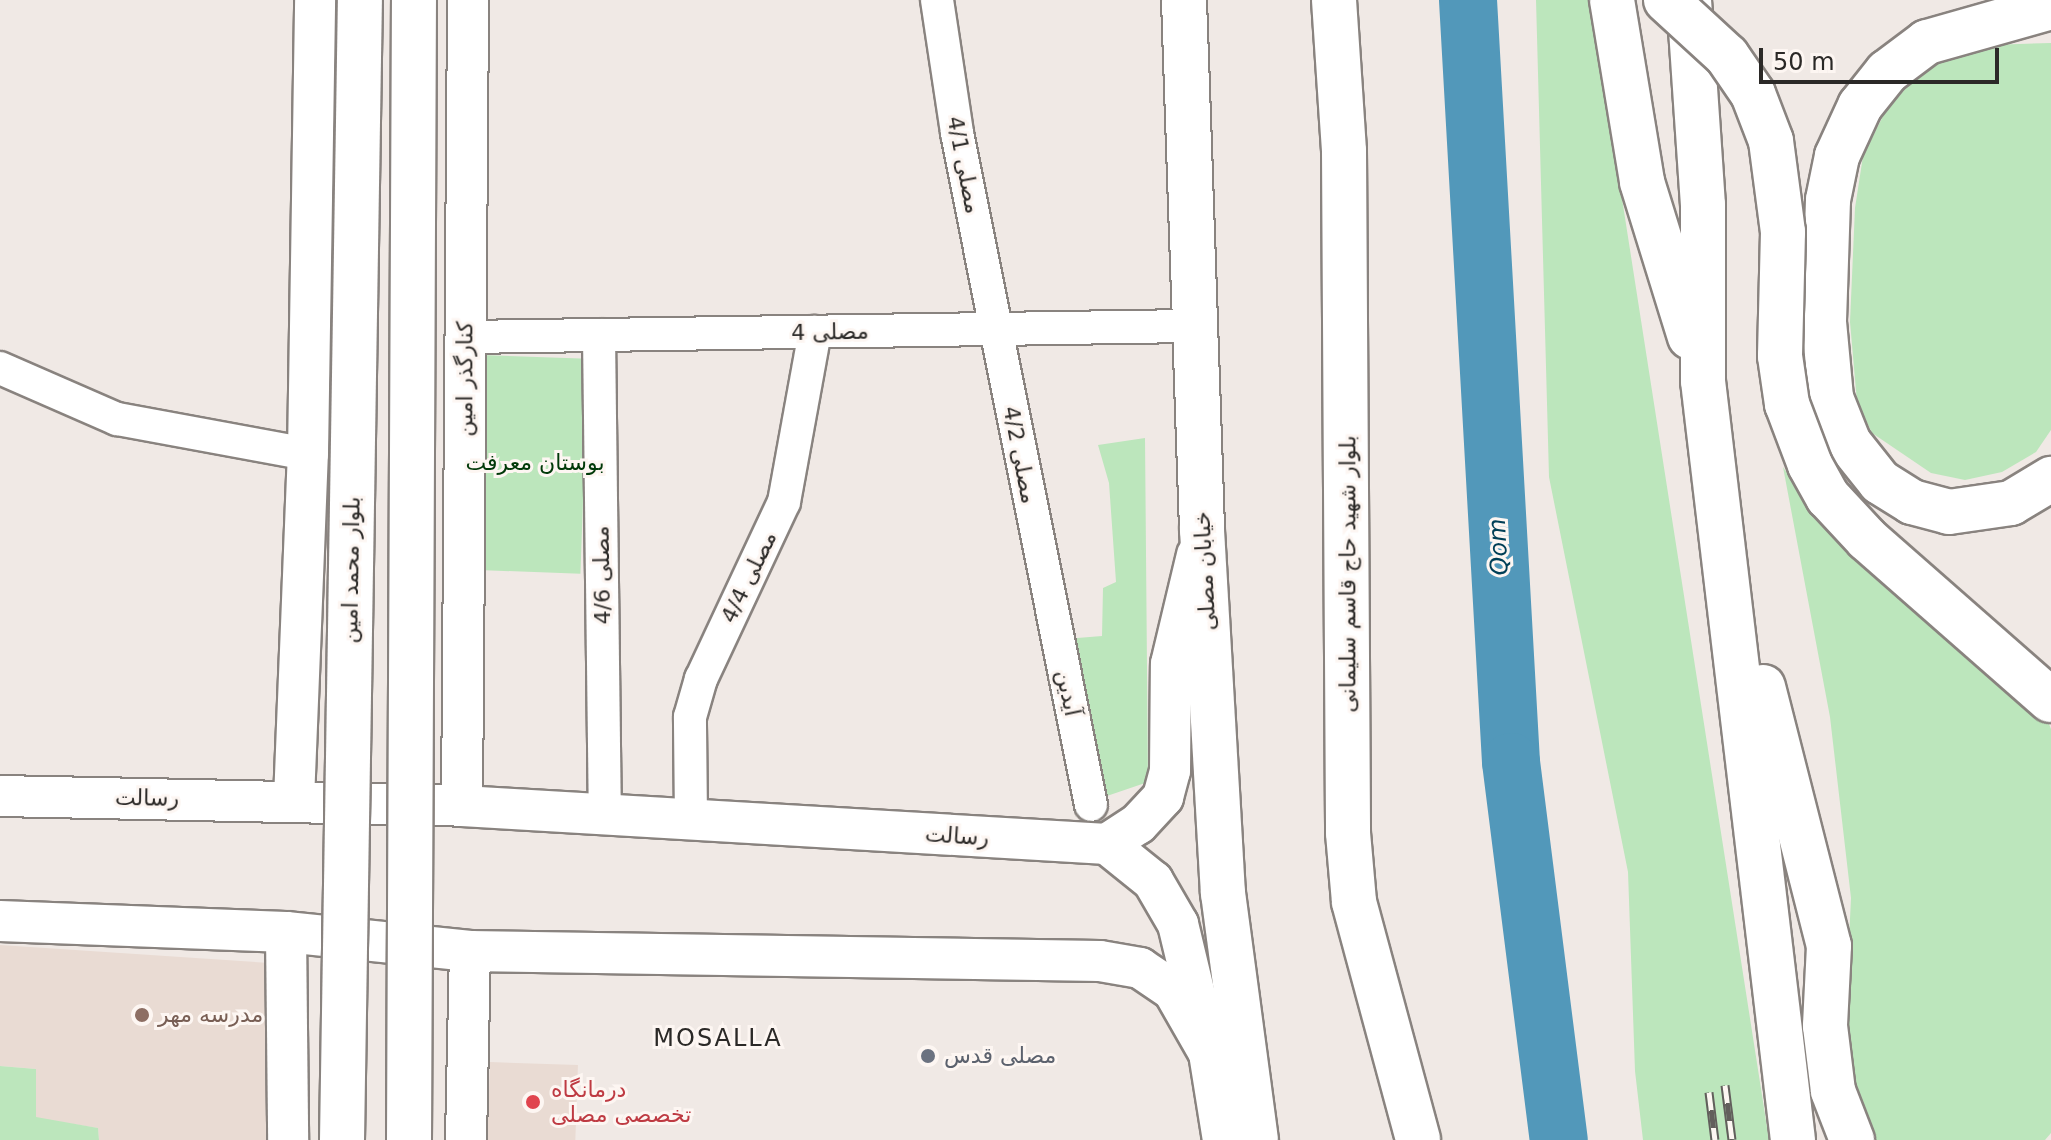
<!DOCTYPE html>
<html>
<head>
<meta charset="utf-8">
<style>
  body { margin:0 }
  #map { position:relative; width:2051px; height:1140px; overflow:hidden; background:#f0e9e5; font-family:"DejaVu Sans",Vazirmatn,sans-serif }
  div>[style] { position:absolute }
  .built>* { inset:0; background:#e9dbd3; transform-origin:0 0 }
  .green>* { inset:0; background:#bce6bc; transform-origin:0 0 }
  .river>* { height:58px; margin:-29px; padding:0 29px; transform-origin:29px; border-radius:29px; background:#5298ba }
  .roads { filter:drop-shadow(2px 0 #89837f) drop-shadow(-2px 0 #89837f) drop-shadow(0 2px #89837f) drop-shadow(0 -2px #89837f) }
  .minor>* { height:32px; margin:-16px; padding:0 16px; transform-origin:16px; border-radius:16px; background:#fff }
  .tertiary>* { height:40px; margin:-20px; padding:0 20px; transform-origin:20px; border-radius:20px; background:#fff }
  .secondary>* { height:44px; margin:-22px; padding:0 22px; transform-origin:22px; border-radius:22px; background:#fff }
  .primary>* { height:44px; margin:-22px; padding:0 22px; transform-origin:22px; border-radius:22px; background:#fff }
  .rail>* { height:9px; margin-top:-4.5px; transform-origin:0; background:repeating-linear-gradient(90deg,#fdf6f2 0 18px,#625e5c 0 36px); box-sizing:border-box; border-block:2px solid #625e5c }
  .bridges { filter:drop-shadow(2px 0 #89837f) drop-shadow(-2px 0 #89837f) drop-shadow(0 2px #89837f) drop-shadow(0 -2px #89837f) }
  .secondary-bridge>* { height:44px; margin:-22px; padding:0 22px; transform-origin:22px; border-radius:22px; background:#fff }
  .primary-bridge>* { height:44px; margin:-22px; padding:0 22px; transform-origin:22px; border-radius:22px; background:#fff }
  .dots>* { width:22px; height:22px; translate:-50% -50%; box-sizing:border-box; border:4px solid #fdf6f2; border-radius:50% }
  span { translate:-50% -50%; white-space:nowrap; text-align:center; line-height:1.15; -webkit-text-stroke:6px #fdf6f2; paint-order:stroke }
  .street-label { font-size:22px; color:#2b2927 }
  .park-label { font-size:22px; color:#003908 }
  .education-label { font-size:22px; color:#785e54 }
  .left { translate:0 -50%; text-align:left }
  .worship-label { font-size:22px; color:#5b616d }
  .health-label { font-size:22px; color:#be3a42 }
  .water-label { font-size:24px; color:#003f57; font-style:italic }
  .neighbourhood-label { font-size:24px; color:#2b2927; letter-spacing:2px }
  .scale { position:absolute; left:1759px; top:48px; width:240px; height:36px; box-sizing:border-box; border:4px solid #2b2927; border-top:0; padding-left:10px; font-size:24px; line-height:28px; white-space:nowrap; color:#2b2927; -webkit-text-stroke:6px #fdf6f2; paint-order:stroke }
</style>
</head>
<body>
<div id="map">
  <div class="built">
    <i style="clip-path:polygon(0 945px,285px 964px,281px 1140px,99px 1140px,98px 1128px,36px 1118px,36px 1069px,0 1066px)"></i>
    <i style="left:490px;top:1062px;width:88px;height:78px;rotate:2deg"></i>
  </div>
  <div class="green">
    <i style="clip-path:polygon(1536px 0,1591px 0,1769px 1140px,1643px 1140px,1635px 1071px,1628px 872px,1549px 477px)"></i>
    <i style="clip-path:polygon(2051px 43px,2051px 430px,2036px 452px,2002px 472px,1965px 480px,1931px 473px,1872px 433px,1857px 402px,1850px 322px,1855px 208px,1863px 156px,1884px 114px,1910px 83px,1941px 60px,1989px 45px)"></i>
    <i style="left:480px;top:355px;width:108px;height:215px;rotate:2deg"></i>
    <i style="clip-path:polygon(1145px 438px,1148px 782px,1104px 797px,1065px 639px,1102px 636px,1103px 588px,1116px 582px,1109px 483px,1098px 445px)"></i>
    <i style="clip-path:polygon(1783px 467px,1817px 518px,2047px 719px,2051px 729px,2051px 1133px,2045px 1140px,1872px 1140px,1850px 1090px,1845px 1023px,1851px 898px,1830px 717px)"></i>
    <i style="clip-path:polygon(0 1066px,36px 1069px,36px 1117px,98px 1128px,99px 1140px,0 1140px)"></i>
  </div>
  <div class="river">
    <i style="left:1468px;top:0;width:763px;rotate:86.77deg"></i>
    <i style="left:1511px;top:762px;width:381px;rotate:82.8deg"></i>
  </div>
  <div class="roads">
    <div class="minor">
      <i style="left:937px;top:0;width:134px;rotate:81.4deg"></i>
      <i style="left:957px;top:133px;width:685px;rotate:78.72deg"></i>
      <i style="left:599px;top:335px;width:480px;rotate:89.3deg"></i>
      <i style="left:466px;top:337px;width:728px;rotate:-0.87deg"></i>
      <i style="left:0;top:368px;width:128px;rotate:23.6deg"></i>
      <i style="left:117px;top:419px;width:194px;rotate:10.4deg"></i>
      <i style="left:691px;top:820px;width:103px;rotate:-90.6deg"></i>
      <i style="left:690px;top:717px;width:40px;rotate:-74deg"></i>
      <i style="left:701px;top:679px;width:195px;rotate:-64.9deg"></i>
      <i style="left:784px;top:502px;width:173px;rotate:-79.7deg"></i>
    </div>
    <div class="tertiary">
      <i style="left:0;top:796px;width:462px;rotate:1.2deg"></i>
      <i style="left:462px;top:806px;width:646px;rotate:3.37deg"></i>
      <i style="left:1107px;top:844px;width:37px;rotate:-33deg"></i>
      <i style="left:1138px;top:824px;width:37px;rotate:-47deg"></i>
      <i style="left:1163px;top:797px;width:27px;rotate:-75deg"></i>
      <i style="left:1170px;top:771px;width:107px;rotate:-89.5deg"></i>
      <i style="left:1171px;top:664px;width:112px;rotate:-76.6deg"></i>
      <i style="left:294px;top:800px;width:346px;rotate:-87.7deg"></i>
      <i style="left:308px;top:454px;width:454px;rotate:-89.1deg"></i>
      <i style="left:462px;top:806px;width:806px;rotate:-89.57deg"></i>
      <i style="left:1107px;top:844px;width:59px;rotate:38.8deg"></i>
      <i style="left:1153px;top:881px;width:50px;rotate:59.8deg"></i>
      <i style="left:1178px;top:924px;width:133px;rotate:76.5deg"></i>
      <i style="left:1209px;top:1053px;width:88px;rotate:80.9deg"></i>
      <i style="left:0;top:921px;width:286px;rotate:2.2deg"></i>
      <i style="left:286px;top:932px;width:185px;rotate:5.9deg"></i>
      <i style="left:470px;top:951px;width:630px;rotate:0.91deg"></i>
      <i style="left:1100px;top:961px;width:41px;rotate:9.9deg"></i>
      <i style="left:1140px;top:968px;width:40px;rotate:34deg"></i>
      <i style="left:1173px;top:990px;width:73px;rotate:60.3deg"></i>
      <i style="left:286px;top:932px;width:208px;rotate:89.4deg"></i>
      <i style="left:466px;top:1140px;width:189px;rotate:-88.8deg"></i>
    </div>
    <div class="secondary">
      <i style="left:1184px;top:0;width:530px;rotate:88.05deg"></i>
      <i style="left:1202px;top:530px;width:364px;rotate:86.7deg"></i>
      <i style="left:1223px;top:893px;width:249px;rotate:82.4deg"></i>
    </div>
    <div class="primary">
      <i style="left:1334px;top:0;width:151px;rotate:86.2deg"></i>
      <i style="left:1344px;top:151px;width:682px;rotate:89.66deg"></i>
      <i style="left:1348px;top:833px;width:69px;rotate:85deg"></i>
      <i style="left:1354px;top:902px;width:246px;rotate:74.9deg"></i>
      <i style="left:1612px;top:0;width:184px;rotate:80.6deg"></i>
      <i style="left:1642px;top:182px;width:162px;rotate:72.8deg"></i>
      <i style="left:1689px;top:0;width:205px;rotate:86.1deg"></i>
      <i style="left:1703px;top:205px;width:176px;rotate:90deg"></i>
      <i style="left:1703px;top:381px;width:764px;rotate:83.24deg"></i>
      <i style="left:2051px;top:7px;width:129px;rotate:164.2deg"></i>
      <i style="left:1927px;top:42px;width:50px;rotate:143.1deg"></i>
      <i style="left:1887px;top:72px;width:43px;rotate:128.5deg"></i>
      <i style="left:1860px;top:106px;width:55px;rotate:114.7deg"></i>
      <i style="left:1837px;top:156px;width:45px;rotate:101.6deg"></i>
      <i style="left:1828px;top:200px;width:122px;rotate:91.9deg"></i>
      <i style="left:1824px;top:322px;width:76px;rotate:84.7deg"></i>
      <i style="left:1831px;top:398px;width:48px;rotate:68.2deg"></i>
      <i style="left:1849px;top:443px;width:50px;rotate:51.5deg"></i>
      <i style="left:1880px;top:482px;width:38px;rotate:32deg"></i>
      <i style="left:1912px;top:502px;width:38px;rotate:15deg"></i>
      <i style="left:1949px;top:512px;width:63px;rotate:-8.3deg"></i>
      <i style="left:2011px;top:503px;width:47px;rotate:-31deg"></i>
      <i style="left:1763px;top:687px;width:267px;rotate:75.7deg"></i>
      <i style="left:1829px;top:946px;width:80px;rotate:92.9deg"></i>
      <i style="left:1825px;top:1026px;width:65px;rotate:83deg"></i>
      <i style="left:1833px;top:1091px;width:53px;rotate:68.8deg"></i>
    </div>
  </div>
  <div class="rail">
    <i style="left:1725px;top:1085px;width:55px;rotate:82.7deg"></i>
    <i style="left:1709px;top:1092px;width:48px;rotate:82.9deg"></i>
  </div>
  <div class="bridges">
    <div class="secondary-bridge">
      <i style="left:342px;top:1140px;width:1140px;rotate:-89.1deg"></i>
      <i style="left:409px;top:1140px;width:1140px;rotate:-89.75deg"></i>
    </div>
    <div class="primary-bridge">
      <i style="left:1666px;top:0;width:83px;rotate:42.6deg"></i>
      <i style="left:1727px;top:56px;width:46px;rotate:55.6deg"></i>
      <i style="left:1753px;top:94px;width:50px;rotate:69deg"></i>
      <i style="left:1771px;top:141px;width:92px;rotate:82.5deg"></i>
      <i style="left:1783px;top:232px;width:124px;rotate:91.4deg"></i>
      <i style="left:1780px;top:356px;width:49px;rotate:81.7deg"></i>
      <i style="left:1787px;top:404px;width:65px;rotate:69.3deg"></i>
      <i style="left:1810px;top:465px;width:37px;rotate:61deg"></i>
      <i style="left:1828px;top:497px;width:57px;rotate:47.1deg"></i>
      <i style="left:1867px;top:539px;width:244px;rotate:41.3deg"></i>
    </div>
  </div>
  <div class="dots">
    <i style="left:142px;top:1015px;background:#8d6e63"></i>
    <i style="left:928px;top:1056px;background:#6b7280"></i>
    <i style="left:533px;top:1102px;background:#e0444e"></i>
  </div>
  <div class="street-label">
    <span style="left:964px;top:165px;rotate:79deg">مصلی 4/1</span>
    <span style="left:830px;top:332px;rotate:-1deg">مصلی 4</span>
    <span style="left:465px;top:379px;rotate:-90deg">کنارگذر امین</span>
    <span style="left:1020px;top:455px;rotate:79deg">مصلی 4/2</span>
    <span style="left:351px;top:570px;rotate:-89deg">بلوار محمد امین</span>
    <span style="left:1205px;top:571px;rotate:-93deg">خیابان مصلی</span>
    <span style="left:1348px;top:574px;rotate:-90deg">بلوار شهید حاج قاسم سلیمانی</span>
    <span style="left:602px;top:575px;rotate:-91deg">مصلی 4/6</span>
    <span style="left:749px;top:577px;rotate:-64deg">مصلی 4/4</span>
    <span style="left:1068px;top:693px;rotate:78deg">آیدین</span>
    <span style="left:147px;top:798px;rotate:1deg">رسالت</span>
    <span style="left:957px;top:836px;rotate:4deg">رسالت</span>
  </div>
  <div class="park-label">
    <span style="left:535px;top:463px">بوستان معرفت</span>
  </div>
  <div class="education-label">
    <span class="left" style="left:158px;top:1015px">مدرسه مهر</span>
  </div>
  <div class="worship-label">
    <span class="left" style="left:944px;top:1056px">مصلی قدس</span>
  </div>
  <div class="health-label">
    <span class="left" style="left:551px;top:1102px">درمانگاه<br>تخصصی مصلی</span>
  </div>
  <div class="water-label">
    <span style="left:1499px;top:547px;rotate:-93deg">Qom</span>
  </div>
  <div class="neighbourhood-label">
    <span style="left:718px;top:1039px">MOSALLA</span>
  </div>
  <div class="scale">50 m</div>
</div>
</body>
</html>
